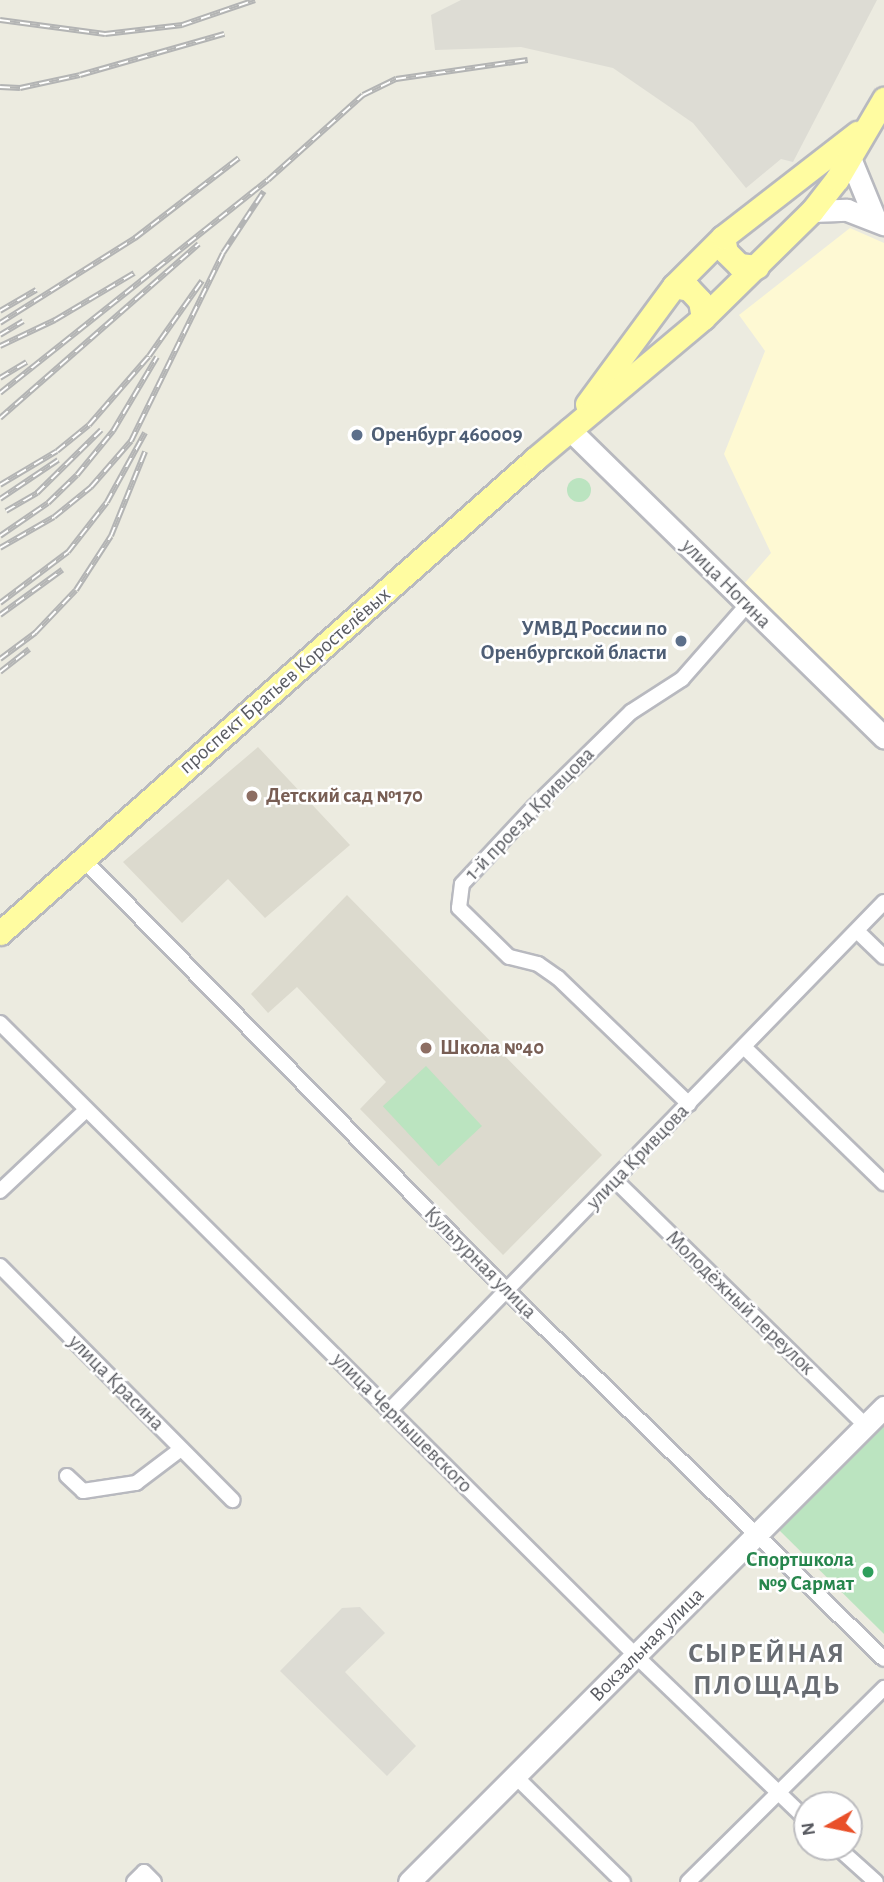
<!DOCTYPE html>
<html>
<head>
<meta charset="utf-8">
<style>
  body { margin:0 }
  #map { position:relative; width:884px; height:1882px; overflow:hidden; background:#ecebe0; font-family:"Alegreya Sans",sans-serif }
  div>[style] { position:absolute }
  .commercial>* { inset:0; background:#fef9d3 }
  .industrial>* { inset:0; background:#dddcd4 }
  .education>* { inset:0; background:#dcdace }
  .green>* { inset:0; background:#bbe4c0; transform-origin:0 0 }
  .round { border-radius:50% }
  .roads { filter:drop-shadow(2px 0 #b8b9bf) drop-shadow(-2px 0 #b8b9bf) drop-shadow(0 2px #b8b9bf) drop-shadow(0 -2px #b8b9bf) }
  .street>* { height:14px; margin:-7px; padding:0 7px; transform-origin:7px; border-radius:7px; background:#fff }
  .secondary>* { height:21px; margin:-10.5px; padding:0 10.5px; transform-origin:10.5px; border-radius:10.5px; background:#fff }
  .primary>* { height:23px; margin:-11.5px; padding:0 11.5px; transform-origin:11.5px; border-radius:11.5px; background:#fffca1 }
  .rail>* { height:6px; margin-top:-3px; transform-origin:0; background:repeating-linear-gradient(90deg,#fff 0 10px,#b3b4b4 0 20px); box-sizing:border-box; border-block:2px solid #b3b4b4 }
  .dots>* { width:19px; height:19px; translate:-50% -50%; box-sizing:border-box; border:4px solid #fff; border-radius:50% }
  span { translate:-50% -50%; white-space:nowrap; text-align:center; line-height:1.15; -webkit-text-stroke:5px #fff; paint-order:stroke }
  .service-label { font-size:21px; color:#4e5e75; font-weight:700 }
  .left { translate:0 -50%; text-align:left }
  .right { translate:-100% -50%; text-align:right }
  .street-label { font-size:21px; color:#595b61 }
  .education-label { font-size:21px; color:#785e54; font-weight:700 }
  .leisure-label { font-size:21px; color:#27864d; font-weight:700 }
  .district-label { font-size:28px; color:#696d73; font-weight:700; letter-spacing:2px }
  .north { position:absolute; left:793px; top:1791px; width:70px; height:70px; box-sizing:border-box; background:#fff; border:2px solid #bdbdc0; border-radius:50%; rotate:261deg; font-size:19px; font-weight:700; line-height:28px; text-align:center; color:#595b61 }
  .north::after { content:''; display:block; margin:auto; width:24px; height:32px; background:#e95029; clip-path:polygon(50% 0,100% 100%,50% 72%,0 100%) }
</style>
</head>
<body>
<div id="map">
  <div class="commercial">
    <i style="clip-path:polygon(850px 228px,884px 243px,884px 726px,743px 585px,771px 553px,724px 454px,765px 351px,739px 315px)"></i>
  </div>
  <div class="industrial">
    <i style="clip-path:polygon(461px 0,877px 0,793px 162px,781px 159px,746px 188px,693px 123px,613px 68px,521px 47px,435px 50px,431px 15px)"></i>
    <i style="clip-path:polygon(360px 1607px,385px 1633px,345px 1672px,416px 1746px,387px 1776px,280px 1671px,342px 1608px)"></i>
  </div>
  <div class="education">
    <i style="clip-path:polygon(258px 747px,350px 845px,265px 918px,228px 879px,182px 923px,123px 862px)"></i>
    <i style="clip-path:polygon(347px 895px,602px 1155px,503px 1255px,360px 1109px,386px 1082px,297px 987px,268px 1013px,251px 994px)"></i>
  </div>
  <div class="green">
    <i class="round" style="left:567px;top:478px;width:24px;height:24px"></i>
    <i style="left:426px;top:1066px;width:82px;height:59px;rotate:47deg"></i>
    <i style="clip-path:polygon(884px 1426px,884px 1634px,778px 1529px)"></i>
  </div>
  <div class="roads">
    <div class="street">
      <i style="left:83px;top:859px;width:607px;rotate:45.53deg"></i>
      <i style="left:508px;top:1292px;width:525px;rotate:44.31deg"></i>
      <i style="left:857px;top:931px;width:37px;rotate:44deg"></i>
      <i style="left:0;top:1023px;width:896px;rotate:44.86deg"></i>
      <i style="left:635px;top:1655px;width:238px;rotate:43.8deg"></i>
      <i style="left:745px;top:1048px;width:194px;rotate:44.2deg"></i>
      <i style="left:689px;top:1104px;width:182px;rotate:-136.1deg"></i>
      <i style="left:558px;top:978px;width:24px;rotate:-145deg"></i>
      <i style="left:538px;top:964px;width:30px;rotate:-166deg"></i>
      <i style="left:509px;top:957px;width:70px;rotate:-135.6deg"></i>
      <i style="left:459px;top:908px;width:24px;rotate:-83deg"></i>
      <i style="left:462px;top:884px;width:105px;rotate:-46.9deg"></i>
      <i style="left:534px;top:807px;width:136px;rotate:-44.4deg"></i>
      <i style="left:631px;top:712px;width:61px;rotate:-32.9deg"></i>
      <i style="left:682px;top:679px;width:98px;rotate:-48.7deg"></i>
      <i style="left:615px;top:1180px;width:350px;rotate:44.4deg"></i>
      <i style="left:0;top:1191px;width:118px;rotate:-43.3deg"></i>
      <i style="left:0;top:1266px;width:330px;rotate:45.2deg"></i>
      <i style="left:389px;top:1411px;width:710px;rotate:-45.8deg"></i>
      <i style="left:67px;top:1476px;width:22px;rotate:43deg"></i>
      <i style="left:83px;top:1491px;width:54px;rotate:-8.6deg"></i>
      <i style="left:136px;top:1483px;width:56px;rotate:-37.1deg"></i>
      <i style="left:516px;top:1777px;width:150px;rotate:44.5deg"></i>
      <i style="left:837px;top:1847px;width:52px;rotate:41.9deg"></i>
      <i style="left:134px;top:1882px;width:14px;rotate:-45deg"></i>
      <i style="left:144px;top:1872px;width:14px;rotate:45deg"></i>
      <i style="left:688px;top:1882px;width:276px;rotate:-44.7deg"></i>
    </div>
    <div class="secondary">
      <i style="left:850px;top:158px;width:66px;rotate:67.7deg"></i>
      <i style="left:812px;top:211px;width:35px;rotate:-2deg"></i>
      <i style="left:847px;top:210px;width:40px;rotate:21deg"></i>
      <i style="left:569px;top:429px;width:441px;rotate:44.4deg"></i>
      <i style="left:409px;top:1882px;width:672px;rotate:-45deg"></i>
    </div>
    <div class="primary">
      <i style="left:723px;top:237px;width:15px;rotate:79deg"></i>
      <i style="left:726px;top:252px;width:18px;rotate:45deg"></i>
      <i style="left:739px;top:265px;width:18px;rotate:6deg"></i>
      <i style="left:674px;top:286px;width:15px;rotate:11deg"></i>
      <i style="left:689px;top:289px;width:16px;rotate:47deg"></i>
      <i style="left:700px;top:301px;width:17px;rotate:80deg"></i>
      <i style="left:587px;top:404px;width:147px;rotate:-53.6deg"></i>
      <i style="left:674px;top:286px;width:69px;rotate:-45deg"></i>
      <i style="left:723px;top:237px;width:170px;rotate:-37.8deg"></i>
      <i style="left:0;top:933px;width:715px;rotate:-41.54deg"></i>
      <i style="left:535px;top:459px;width:219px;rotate:-40deg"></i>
      <i style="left:703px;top:318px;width:153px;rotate:-44.5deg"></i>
      <i style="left:812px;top:211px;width:41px;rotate:-52deg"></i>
      <i style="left:837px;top:179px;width:93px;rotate:-59.6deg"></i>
    </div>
  </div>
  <div class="rail">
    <i style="left:0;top:20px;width:106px;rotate:7.6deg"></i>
    <i style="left:105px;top:34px;width:78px;rotate:-6.7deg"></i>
    <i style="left:182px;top:25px;width:77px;rotate:-18.9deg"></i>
    <i style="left:0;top:87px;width:20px;rotate:3deg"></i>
    <i style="left:20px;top:88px;width:61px;rotate:-12.2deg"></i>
    <i style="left:80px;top:75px;width:150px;rotate:-15.9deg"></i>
    <i style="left:0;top:311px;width:42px;rotate:-30.3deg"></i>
    <i style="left:0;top:323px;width:160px;rotate:-32.2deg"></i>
    <i style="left:135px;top:238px;width:131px;rotate:-37.6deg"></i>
    <i style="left:0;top:335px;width:27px;rotate:-31deg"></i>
    <i style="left:0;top:346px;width:61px;rotate:-25.3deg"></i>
    <i style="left:55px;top:320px;width:92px;rotate:-30.7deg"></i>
    <i style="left:0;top:378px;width:31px;rotate:-31deg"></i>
    <i style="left:0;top:393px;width:342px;rotate:-38.5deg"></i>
    <i style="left:268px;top:180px;width:127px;rotate:-41.8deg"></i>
    <i style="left:363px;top:95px;width:37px;rotate:-26deg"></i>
    <i style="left:396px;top:79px;width:133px;rotate:-8.2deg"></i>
    <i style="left:0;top:418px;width:264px;rotate:-41.2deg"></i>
    <i style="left:0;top:485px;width:66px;rotate:-30.8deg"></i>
    <i style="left:57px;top:451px;width:41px;rotate:-39.1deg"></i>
    <i style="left:89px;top:425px;width:91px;rotate:-49deg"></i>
    <i style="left:149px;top:356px;width:92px;rotate:-54.8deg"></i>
    <i style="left:0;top:499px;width:70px;rotate:-33.9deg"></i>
    <i style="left:6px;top:511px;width:36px;rotate:-30deg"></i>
    <i style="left:37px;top:493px;width:90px;rotate:-44.5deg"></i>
    <i style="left:0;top:536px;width:58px;rotate:-34.5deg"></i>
    <i style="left:48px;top:503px;width:40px;rotate:-44deg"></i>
    <i style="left:77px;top:475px;width:57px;rotate:-50.7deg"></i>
    <i style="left:113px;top:431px;width:86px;rotate:-59.3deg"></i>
    <i style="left:0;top:548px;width:62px;rotate:-29.9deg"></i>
    <i style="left:54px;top:517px;width:48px;rotate:-39deg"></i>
    <i style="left:91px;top:487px;width:61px;rotate:-49deg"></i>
    <i style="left:131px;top:441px;width:209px;rotate:-63.9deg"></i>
    <i style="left:223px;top:253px;width:74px;rotate:-56.5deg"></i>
    <i style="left:0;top:603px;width:85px;rotate:-36.9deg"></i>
    <i style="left:68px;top:552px;width:63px;rotate:-52deg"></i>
    <i style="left:107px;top:502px;width:79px;rotate:-61.2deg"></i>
    <i style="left:0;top:615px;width:77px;rotate:-36deg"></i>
    <i style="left:0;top:659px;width:44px;rotate:-36.6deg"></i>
    <i style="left:35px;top:633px;width:59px;rotate:-46.4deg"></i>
    <i style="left:76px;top:590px;width:64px;rotate:-57.1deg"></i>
    <i style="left:111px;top:536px;width:91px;rotate:-68deg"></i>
    <i style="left:0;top:672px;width:37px;rotate:-38deg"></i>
  </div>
  <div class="dots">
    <i style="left:357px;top:435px;background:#5c6f8a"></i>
    <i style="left:681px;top:641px;background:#5c6f8a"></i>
    <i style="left:252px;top:796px;background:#8d6e63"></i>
    <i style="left:426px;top:1048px;background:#8d6e63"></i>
    <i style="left:868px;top:1572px;background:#2e9e5b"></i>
  </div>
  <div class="service-label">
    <span class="left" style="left:371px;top:435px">Оренбург 460009</span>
    <span class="right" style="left:667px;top:641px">УМВД России по<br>Оренбургской бласти</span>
  </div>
  <div class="street-label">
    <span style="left:726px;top:584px;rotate:45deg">улица Ногина</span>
    <span style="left:285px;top:681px;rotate:-41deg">проспект Братьев Коростелёвых</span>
    <span style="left:530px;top:814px;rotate:-46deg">1-й проезд Кривцова</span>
    <span style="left:638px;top:1157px;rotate:-46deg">улица Кривцова</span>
    <span style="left:480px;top:1263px;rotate:45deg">Культурная улица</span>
    <span style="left:740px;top:1303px;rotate:44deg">Молодёжный переулок</span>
    <span style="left:116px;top:1383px;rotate:45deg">улица Красина</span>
    <span style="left:402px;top:1423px;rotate:45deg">улица Чернышевского</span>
    <span style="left:647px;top:1645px;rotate:-45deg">Вокзальная улица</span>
  </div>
  <div class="education-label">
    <span class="left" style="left:266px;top:796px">Детский сад №170</span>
    <span class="left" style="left:440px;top:1048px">Школа №40</span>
  </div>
  <div class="leisure-label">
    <span class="right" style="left:854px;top:1572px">Спортшкола<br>№9 Сармат</span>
  </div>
  <div class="district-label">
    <span style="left:767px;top:1670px">СЫРЕЙНАЯ<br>ПЛОЩАДЬ</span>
  </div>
  <div class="north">N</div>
</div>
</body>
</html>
